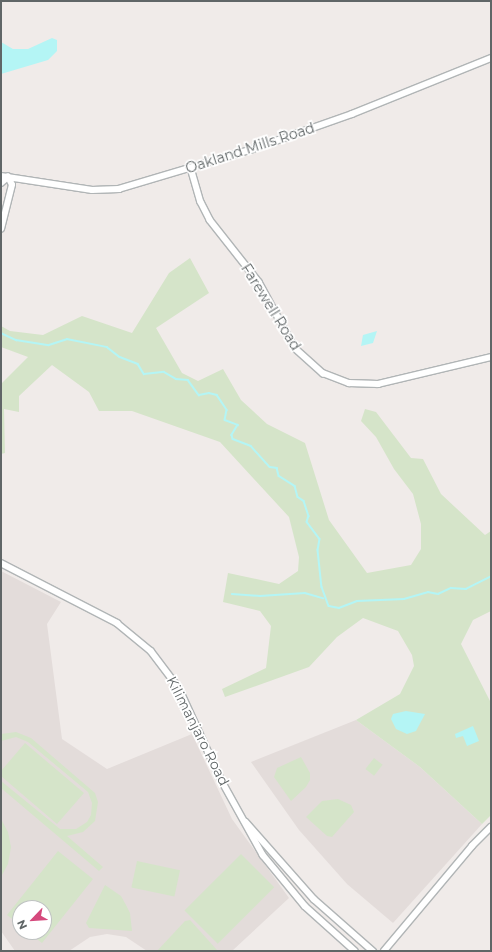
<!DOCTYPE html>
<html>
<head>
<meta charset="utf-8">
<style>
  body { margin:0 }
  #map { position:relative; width:492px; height:952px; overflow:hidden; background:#f0ebe9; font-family:Montserrat,sans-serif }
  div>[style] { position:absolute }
  .education>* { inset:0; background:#e3dcda }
  .green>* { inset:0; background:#d5e4c9; transform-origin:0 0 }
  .water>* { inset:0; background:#b4f5f5 }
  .stream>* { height:1.5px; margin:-0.75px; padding:0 0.75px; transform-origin:0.75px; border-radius:0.75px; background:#b4f5f5 }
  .roads { filter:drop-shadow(1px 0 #b1b5b6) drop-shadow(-1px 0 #b1b5b6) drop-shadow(0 1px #b1b5b6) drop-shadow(0 -1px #b1b5b6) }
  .minor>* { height:5.5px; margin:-2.75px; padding:0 2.75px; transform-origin:2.75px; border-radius:2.75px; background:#fff }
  span { translate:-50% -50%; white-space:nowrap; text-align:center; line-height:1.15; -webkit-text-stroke:3.5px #fff; paint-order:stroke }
  .street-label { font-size:14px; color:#606667 }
  .frame { position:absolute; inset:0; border:2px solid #606667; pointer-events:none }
  .north { position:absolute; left:12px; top:900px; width:40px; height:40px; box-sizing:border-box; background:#fff; border:1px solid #bfc2c2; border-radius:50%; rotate:245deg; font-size:11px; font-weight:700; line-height:16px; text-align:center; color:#606667 }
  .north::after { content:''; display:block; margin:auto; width:14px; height:18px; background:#d5497c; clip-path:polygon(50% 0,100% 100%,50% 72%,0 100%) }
</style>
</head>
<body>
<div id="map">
  <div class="education">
    <i style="clip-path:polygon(evenodd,1px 571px,61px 602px,47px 624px,62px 739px,107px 769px,192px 734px,232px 819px,289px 898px,232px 951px,147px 951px,126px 937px,107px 934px,90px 937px,69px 951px,15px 951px,1px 931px,1px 571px,20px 908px,44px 908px,44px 932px,20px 932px,20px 908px)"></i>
    <i style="clip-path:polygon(356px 720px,420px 767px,482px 824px,393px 923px,347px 884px,299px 830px,251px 762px)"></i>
  </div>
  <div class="green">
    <i style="clip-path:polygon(190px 258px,209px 293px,156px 328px,182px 373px,198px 381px,223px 369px,241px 400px,267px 424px,305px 443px,329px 520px,367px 573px,411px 565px,421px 549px,421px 524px,413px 494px,394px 469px,376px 437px,361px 421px,365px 409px,376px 412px,411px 458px,423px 459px,441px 494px,485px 535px,491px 531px,491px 611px,473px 620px,461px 644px,491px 703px,491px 815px,482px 824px,420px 767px,356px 720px,400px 694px,414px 666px,412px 655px,398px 631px,363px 618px,337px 637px,309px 667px,225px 697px,222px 689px,266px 668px,271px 626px,260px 611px,223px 602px,228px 573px,279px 584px,298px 571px,299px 557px,289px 517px,220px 442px,132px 411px,99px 411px,89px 392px,52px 365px,19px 396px,19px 412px,4px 409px,5px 453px,1px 454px,1px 384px,28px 357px,1px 347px,1px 326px,10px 331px,43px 335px,82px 316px,132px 333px,169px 273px)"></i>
    <i style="clip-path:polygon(16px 732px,31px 738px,95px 793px,98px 802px,95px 821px,83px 832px,67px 836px,103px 867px,99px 871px,1px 788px,1px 781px,60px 829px,76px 829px,87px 822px,91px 815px,92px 803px,88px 792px,28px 742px,16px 737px,1px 741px,1px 734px)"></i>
    <i style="clip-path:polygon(25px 743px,84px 793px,57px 824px,1px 776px,1px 771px)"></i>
    <i style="clip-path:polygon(301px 757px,310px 773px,310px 780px,306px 787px,291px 801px,274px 777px,277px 768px)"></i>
    <i style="left:374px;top:758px;width:11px;height:14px;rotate:38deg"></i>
    <i style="clip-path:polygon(338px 799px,351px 805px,354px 812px,332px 837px,327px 836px,306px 817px,322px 801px)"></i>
    <i style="clip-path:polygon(1px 819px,8px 832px,11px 847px,8px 864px,1px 877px)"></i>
    <i style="clip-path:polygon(58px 851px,93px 879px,42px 943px,28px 932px,44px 932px,44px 908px,20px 908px,20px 925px,7px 915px)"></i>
    <i style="left:241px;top:854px;width:47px;height:80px;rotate:45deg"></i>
    <i style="left:137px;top:861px;width:44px;height:27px;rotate:12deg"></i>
    <i style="clip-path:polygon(105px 885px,121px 896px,126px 905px,130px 913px,132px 931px,89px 928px,86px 923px)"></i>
    <i style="clip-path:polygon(190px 920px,217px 950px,157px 951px,185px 921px)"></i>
  </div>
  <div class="water">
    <i style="clip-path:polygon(52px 38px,57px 40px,57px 51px,48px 60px,1px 74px,1px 42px,13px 49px,28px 49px)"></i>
    <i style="clip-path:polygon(377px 331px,373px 343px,361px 346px,363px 335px)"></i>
    <i style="clip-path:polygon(406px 711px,425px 714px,416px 731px,407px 734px,396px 729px,391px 719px,393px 714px)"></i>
    <i style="clip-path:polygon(473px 726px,479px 741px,467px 746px,463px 736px,456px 738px,455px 734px)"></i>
  </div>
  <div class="stream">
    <i style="left:1px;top:333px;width:17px;rotate:25deg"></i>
    <i style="left:16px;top:340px;width:33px;rotate:9deg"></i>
    <i style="left:49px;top:345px;width:19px;rotate:-18deg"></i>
    <i style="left:67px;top:339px;width:41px;rotate:11.3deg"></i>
    <i style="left:107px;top:347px;width:16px;rotate:38deg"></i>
    <i style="left:120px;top:357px;width:19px;rotate:21deg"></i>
    <i style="left:138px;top:364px;width:12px;rotate:59deg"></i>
    <i style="left:144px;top:374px;width:20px;rotate:-6deg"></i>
    <i style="left:164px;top:372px;width:14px;rotate:30deg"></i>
    <i style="left:176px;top:379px;width:12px;rotate:5deg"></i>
    <i style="left:188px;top:380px;width:19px;rotate:54deg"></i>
    <i style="left:199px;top:395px;width:10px;rotate:-11deg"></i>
    <i style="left:209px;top:393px;width:8px;rotate:14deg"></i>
    <i style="left:217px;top:395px;width:18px;rotate:56deg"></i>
    <i style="left:227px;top:410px;width:10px;rotate:101deg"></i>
    <i style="left:225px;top:420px;width:14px;rotate:21deg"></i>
    <i style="left:238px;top:425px;width:12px;rotate:121deg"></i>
    <i style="left:232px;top:435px;width:4px;rotate:76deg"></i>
    <i style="left:233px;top:439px;width:19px;rotate:21deg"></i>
    <i style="left:251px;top:446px;width:28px;rotate:48deg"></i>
    <i style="left:270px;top:467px;width:7px;rotate:8deg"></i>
    <i style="left:277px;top:468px;width:8px;rotate:76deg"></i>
    <i style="left:279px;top:476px;width:19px;rotate:32deg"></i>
    <i style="left:295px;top:486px;width:11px;rotate:75deg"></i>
    <i style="left:298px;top:497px;width:7px;rotate:34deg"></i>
    <i style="left:304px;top:501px;width:16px;rotate:72deg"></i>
    <i style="left:309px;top:516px;width:6px;rotate:108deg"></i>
    <i style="left:307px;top:522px;width:21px;rotate:53deg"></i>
    <i style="left:320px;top:539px;width:11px;rotate:100deg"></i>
    <i style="left:318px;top:550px;width:37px;rotate:84deg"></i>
    <i style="left:322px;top:587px;width:20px;rotate:70deg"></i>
    <i style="left:329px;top:606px;width:10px;rotate:11deg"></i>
    <i style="left:339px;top:608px;width:19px;rotate:-21deg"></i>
    <i style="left:357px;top:601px;width:47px;rotate:-2.4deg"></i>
    <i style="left:404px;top:599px;width:25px;rotate:-16deg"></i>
    <i style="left:428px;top:592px;width:10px;rotate:11deg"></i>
    <i style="left:438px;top:594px;width:14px;rotate:-25deg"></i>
    <i style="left:451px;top:588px;width:15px;rotate:4deg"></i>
    <i style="left:466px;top:589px;width:28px;rotate:-27deg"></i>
    <i style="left:232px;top:594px;width:28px;rotate:4deg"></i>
    <i style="left:260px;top:596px;width:45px;rotate:-3.8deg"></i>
    <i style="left:305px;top:593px;width:19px;rotate:16deg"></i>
  </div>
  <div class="roads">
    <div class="minor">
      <i style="left:191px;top:168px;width:35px;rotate:74deg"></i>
      <i style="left:201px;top:202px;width:20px;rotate:63deg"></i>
      <i style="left:210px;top:220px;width:79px;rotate:51.7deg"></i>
      <i style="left:259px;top:282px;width:75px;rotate:61.4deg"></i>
      <i style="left:295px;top:348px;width:38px;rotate:42deg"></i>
      <i style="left:323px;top:373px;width:28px;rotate:21deg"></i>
      <i style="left:349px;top:383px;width:29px;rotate:2deg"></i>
      <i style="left:378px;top:384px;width:116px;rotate:-13.4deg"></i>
      <i style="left:1px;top:176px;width:92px;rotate:8.7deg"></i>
      <i style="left:92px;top:190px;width:27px;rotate:-2deg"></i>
      <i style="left:119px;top:189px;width:137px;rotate:-16.6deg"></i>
      <i style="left:250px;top:150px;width:108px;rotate:-19.4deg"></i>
      <i style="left:352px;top:114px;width:150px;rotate:-21.9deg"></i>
      <i style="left:1px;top:183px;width:9px;rotate:-41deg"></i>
      <i style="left:1px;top:229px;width:45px;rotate:-76deg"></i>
      <i style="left:12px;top:185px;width:9px;rotate:-117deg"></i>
      <i style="left:1px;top:563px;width:131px;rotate:27.3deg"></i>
      <i style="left:117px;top:623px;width:44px;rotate:39.5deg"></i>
      <i style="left:151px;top:651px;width:46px;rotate:52.9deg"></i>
      <i style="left:179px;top:688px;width:102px;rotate:65.2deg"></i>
      <i style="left:222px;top:781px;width:85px;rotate:61deg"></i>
      <i style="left:263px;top:855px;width:66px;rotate:50.5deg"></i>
      <i style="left:305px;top:906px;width:67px;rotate:42deg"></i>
      <i style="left:246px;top:822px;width:103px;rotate:48.6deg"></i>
      <i style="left:314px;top:899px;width:79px;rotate:41.4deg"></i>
      <i style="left:384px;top:951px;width:137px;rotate:-50deg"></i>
      <i style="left:472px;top:846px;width:27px;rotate:-45deg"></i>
    </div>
  </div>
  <div class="street-label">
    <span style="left:250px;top:148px;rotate:-18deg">Oakland Mills Road</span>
    <span style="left:271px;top:307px;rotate:58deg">Farewell Road</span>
    <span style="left:198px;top:731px;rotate:63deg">Kilimanjaro Road</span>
  </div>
  <div class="frame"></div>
  <div class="north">N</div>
</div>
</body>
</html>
